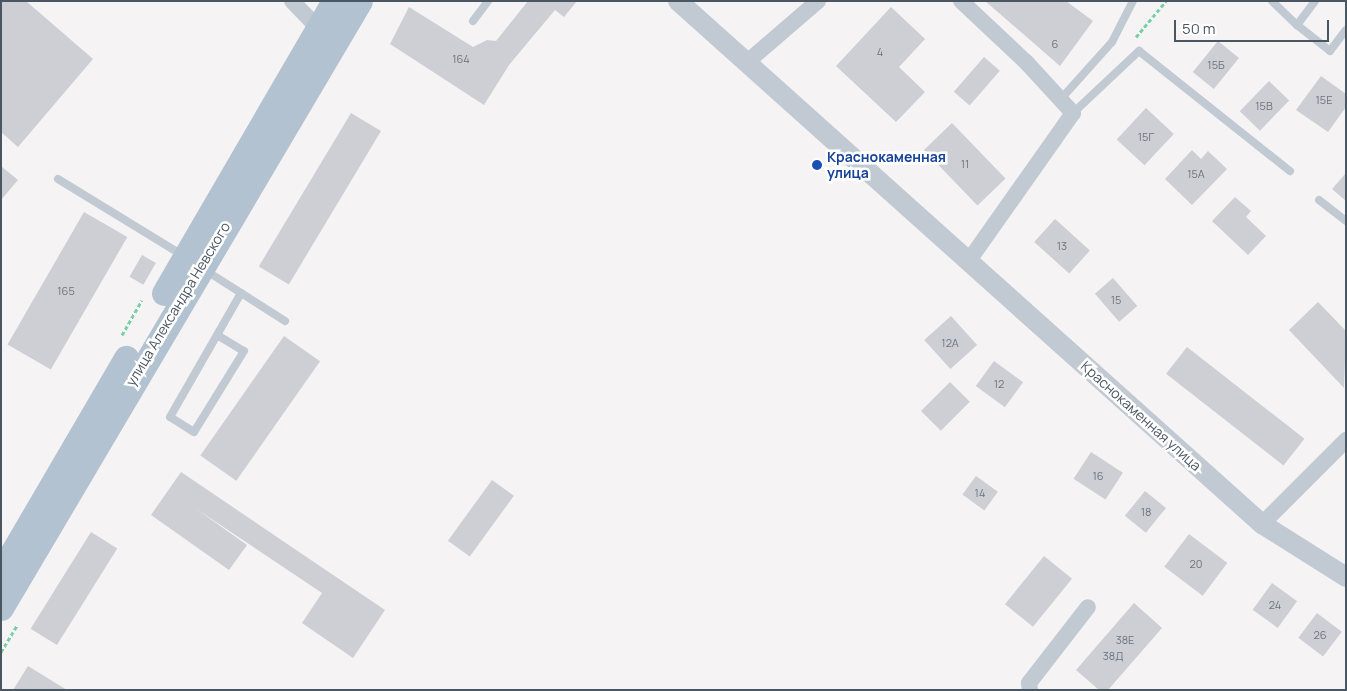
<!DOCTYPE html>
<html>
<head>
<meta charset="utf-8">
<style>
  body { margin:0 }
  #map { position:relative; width:1347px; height:691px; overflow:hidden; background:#f5f3f3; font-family:Manrope,sans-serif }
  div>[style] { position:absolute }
  .building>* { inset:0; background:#cdcfd5; transform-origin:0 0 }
  .path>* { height:3px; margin-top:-1.5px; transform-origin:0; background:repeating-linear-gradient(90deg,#7ad0a6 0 4px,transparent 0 6.5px) }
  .service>* { height:8px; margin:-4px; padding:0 4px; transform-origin:4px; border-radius:4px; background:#c1cad2 }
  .minor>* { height:16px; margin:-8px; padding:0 8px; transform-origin:8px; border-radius:8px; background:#c1cad2 }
  .tertiary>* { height:20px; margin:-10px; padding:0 10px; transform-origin:10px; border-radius:10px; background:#c1cad2 }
  .primary>* { height:25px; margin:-12.5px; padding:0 12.5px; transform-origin:12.5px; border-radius:12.5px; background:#b3c2d1 }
  .dots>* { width:14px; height:14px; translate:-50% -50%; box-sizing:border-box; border:2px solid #fff; border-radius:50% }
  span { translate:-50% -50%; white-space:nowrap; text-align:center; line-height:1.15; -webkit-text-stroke:5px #fff; paint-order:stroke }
  .number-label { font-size:11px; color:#6b747e }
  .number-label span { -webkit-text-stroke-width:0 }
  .transit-label { font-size:14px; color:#164399; font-weight:700 }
  .left { translate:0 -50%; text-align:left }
  .street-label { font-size:14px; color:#4a5661 }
  .frame { position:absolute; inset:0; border:2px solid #4a5661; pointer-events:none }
  .scale { position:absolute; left:1174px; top:20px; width:155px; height:22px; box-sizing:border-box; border:2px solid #4a5661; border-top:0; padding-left:6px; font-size:15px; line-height:18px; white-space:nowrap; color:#4a5661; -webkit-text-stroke:4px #fff; paint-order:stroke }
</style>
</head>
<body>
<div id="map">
  <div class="building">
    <i style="clip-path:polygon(1px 1px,26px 1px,93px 59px,18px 147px,1px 132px)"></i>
    <i style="clip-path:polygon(528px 1px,577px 1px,564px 17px,555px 10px,509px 65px,484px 105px,390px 44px,409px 7px,473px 47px,487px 40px,496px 41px)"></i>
    <i style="clip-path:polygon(985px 1px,1066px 1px,1093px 21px,1060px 66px)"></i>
    <i style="clip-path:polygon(891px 7px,925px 39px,899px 67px,925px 92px,896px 122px,836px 66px)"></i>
    <i style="left:1218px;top:41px;width:27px;height:40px;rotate:39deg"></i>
    <i style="left:984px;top:57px;width:21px;height:46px;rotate:41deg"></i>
    <i style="clip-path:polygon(1321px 76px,1346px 94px,1346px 107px,1328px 132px,1296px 110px)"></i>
    <i style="left:1269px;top:81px;width:28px;height:42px;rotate:44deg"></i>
    <i style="left:1146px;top:108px;width:38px;height:43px;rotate:43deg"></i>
    <i style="left:351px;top:113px;width:35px;height:179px;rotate:31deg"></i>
    <i style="left:952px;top:123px;width:77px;height:39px;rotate:46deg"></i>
    <i style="clip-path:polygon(1192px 150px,1201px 159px,1208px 151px,1227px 169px,1192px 205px,1165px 179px)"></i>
    <i style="clip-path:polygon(1px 166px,18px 180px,1px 200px)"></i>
    <i style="clip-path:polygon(1346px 173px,1346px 201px,1332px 189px)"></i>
    <i style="clip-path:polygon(1235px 197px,1251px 211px,1246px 217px,1266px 236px,1248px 255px,1212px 221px)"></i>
    <i style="left:84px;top:212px;width:50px;height:153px;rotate:30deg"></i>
    <i style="left:1055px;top:219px;width:47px;height:31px;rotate:42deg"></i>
    <i style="left:142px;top:255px;width:16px;height:25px;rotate:30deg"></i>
    <i style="left:1113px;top:278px;width:37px;height:24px;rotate:49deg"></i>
    <i style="clip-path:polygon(1318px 302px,1346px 331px,1344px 388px,1289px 330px)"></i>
    <i style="left:951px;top:316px;width:39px;height:36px;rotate:48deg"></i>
    <i style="left:284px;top:336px;width:44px;height:146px;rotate:35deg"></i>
    <i style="left:1187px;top:347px;width:149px;height:34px;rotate:38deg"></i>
    <i style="left:994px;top:361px;width:36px;height:31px;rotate:36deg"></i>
    <i style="left:950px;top:382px;width:28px;height:41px;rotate:45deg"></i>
    <i style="left:1091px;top:452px;width:38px;height:32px;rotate:33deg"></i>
    <i style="clip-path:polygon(181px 472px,385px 610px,353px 658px,302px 623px,322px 593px,195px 508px,247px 545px,229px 570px,151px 515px)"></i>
    <i style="left:976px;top:476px;width:27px;height:23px;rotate:36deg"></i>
    <i style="left:492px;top:480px;width:27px;height:75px;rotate:36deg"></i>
    <i style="left:1145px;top:491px;width:27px;height:32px;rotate:39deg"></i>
    <i style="left:91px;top:532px;width:31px;height:114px;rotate:32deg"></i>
    <i style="left:1189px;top:534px;width:48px;height:41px;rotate:37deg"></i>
    <i style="left:1044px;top:556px;width:36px;height:62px;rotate:39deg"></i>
    <i style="left:1272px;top:583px;width:31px;height:33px;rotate:36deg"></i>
    <i style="clip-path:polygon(1134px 603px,1162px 628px,1108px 690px,1099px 690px,1076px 670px)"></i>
    <i style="left:1317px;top:613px;width:31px;height:31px;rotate:37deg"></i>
    <i style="clip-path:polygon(28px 666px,67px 690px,13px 690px)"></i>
  </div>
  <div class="path">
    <i style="left:1136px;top:37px;width:47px;rotate:-50.2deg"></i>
    <i style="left:122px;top:335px;width:40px;rotate:-60.3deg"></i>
    <i style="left:1px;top:652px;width:31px;rotate:-59deg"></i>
  </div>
  <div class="service">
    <i style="left:1272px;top:1px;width:35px;rotate:44deg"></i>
    <i style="left:1297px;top:25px;width:30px;rotate:-53deg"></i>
    <i style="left:473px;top:21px;width:25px;rotate:-53deg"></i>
    <i style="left:1297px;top:25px;width:42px;rotate:38.2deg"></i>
    <i style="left:1330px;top:51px;width:26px;rotate:-53deg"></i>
    <i style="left:1060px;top:100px;width:78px;rotate:-48.1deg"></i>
    <i style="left:1112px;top:42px;width:46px;rotate:-62.9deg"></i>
    <i style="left:1073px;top:113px;width:91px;rotate:-43.2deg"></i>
    <i style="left:1139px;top:51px;width:193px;rotate:38.5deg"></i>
    <i style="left:58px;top:179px;width:145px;rotate:31.5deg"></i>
    <i style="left:1319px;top:200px;width:34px;rotate:38deg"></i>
    <i style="left:205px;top:270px;width:95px;rotate:32.5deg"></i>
    <i style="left:217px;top:335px;width:31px;rotate:31deg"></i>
    <i style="left:244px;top:351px;width:95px;rotate:121.7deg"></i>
    <i style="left:194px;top:432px;width:28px;rotate:-148deg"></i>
    <i style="left:170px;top:417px;width:143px;rotate:-60.2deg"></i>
  </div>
  <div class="minor">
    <i style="left:292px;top:1px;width:37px;rotate:46deg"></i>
    <i style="left:961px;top:1px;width:91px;rotate:43.2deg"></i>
    <i style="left:1027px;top:63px;width:68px;rotate:47.4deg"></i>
    <i style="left:1073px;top:113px;width:182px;rotate:125.2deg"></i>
    <i style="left:746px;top:63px;width:95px;rotate:-40.7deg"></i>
    <i style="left:1262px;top:524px;width:119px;rotate:-45deg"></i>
    <i style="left:1030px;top:690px;width:7px;rotate:-98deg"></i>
    <i style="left:1029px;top:683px;width:96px;rotate:-52.2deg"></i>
  </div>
  <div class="tertiary">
    <i style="left:678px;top:1px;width:784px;rotate:41.85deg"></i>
    <i style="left:1262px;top:524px;width:99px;rotate:32.2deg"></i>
  </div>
  <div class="primary">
    <i style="left:164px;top:293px;width:338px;rotate:-59.8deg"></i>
    <i style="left:1px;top:572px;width:248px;rotate:-59.7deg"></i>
    <i style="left:1px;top:608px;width:705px;rotate:-59.4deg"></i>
  </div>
  <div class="dots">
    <i style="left:817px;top:165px;background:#1a4fb4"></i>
  </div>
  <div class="number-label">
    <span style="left:1055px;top:44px">6</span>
    <span style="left:880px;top:52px">4</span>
    <span style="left:461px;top:59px">164</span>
    <span style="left:1216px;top:65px">15Б</span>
    <span style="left:1324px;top:100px">15Е</span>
    <span style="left:1264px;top:106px">15В</span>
    <span style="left:1146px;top:137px">15Г</span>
    <span style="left:965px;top:164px">11</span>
    <span style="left:1196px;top:174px">15А</span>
    <span style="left:1062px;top:246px">13</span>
    <span style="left:66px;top:291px">165</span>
    <span style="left:1116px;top:300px">15</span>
    <span style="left:950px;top:343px">12А</span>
    <span style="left:999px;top:384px">12</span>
    <span style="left:1098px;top:476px">16</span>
    <span style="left:980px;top:493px">14</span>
    <span style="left:1146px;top:512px">18</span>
    <span style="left:1196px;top:564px">20</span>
    <span style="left:1275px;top:605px">24</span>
    <span style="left:1320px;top:635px">26</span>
    <span style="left:1125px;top:640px">38Е</span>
    <span style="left:1113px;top:656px">38Д</span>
  </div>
  <div class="transit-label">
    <span class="left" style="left:827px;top:165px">Краснокаменная<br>улица</span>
  </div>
  <div class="street-label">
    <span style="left:178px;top:304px;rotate:-59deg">улица Александра Невского</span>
    <span style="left:1141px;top:416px;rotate:42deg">Краснокаменная улица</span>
  </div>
  <div class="frame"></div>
  <div class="scale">50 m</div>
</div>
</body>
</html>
